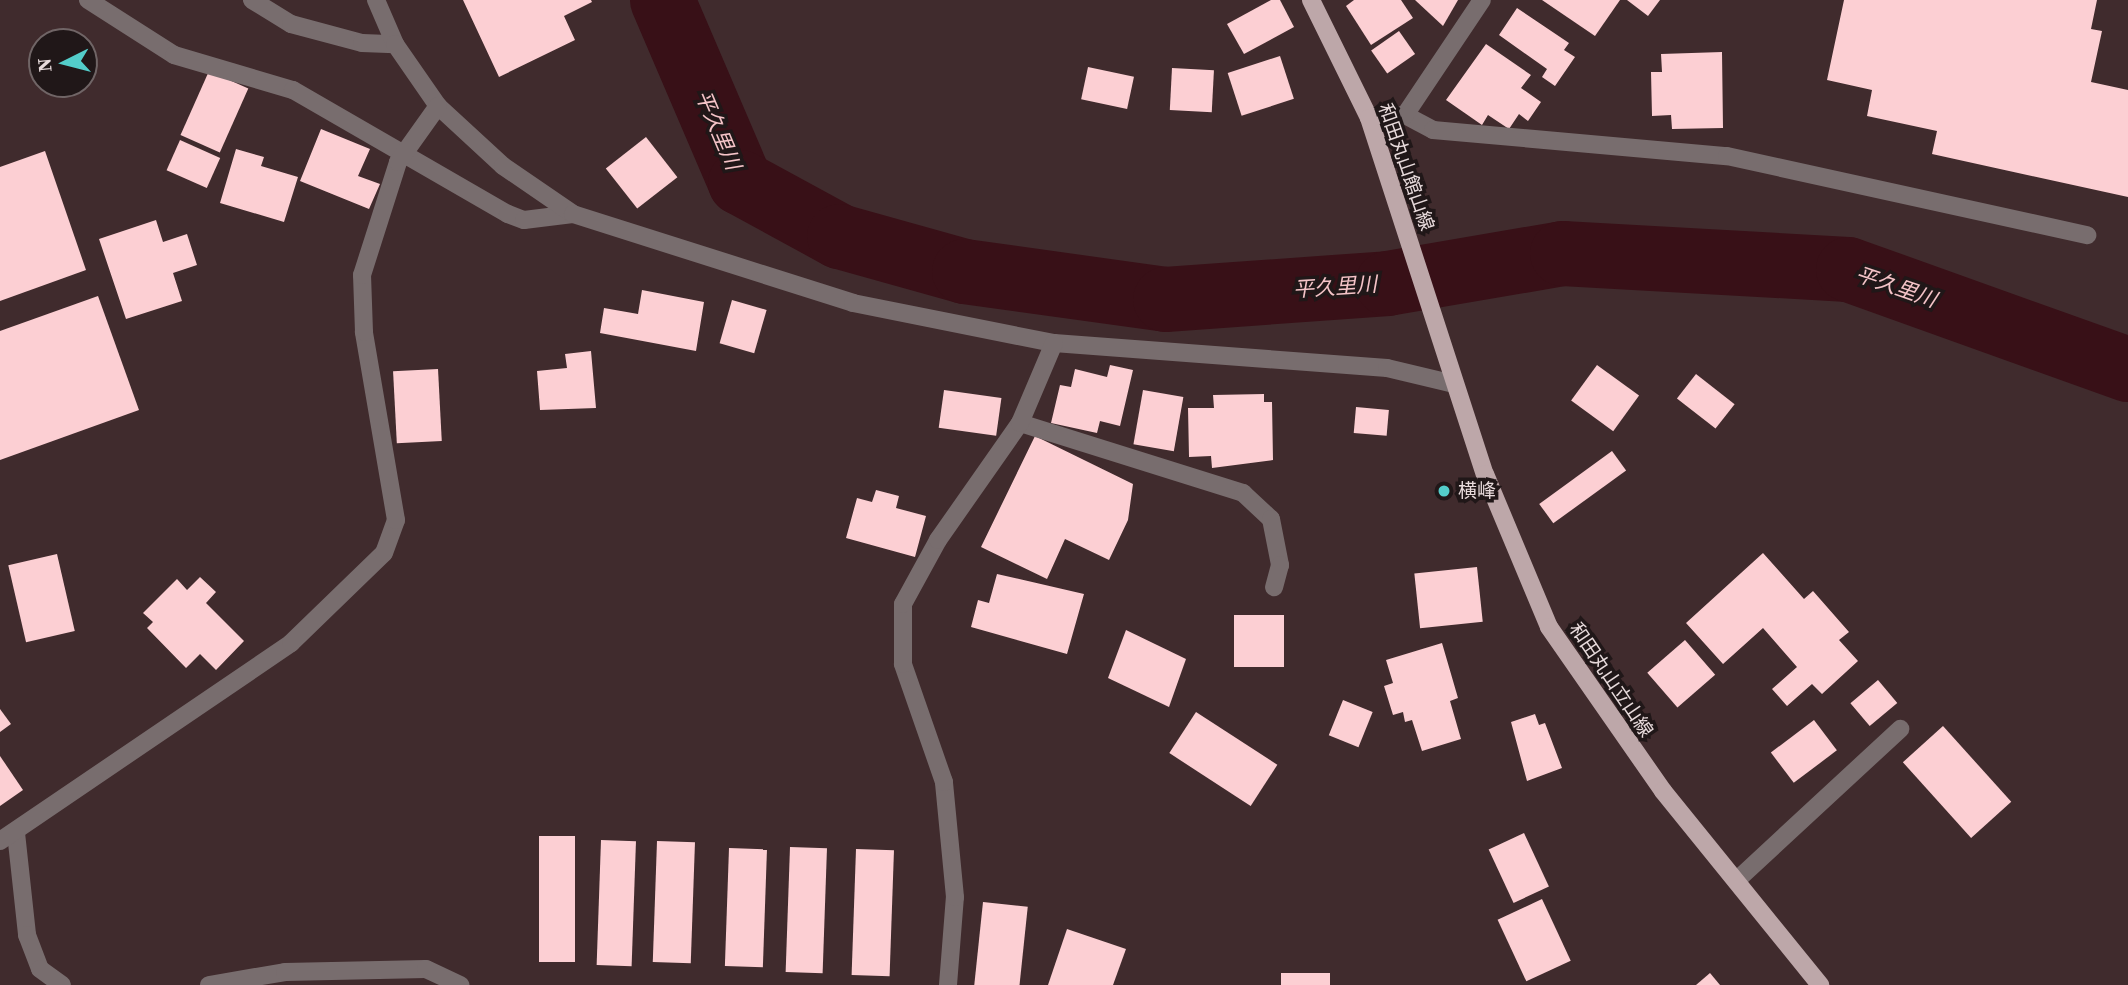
<!DOCTYPE html>
<html>
<head>
<meta charset="utf-8">
<style>
  body { margin:0 }
  #map { position:relative; width:2128px; height:985px; overflow:hidden; background:#402b2d; font-family:"Source Serif 4","Noto Sans JP",serif }
  div>[style] { position:absolute }
  .river>* { height:65px; margin:-32.5px; padding:0 32.5px; transform-origin:32.5px; border-radius:32.5px; background:#381017 }
  .building>* { inset:0; background:#fccfd3; transform-origin:0 0 }
  .minor>* { height:18px; margin:-9px; padding:0 9px; transform-origin:9px; border-radius:9px; background:#786d6e }
  .major>* { height:18px; margin:-9px; padding:0 9px; transform-origin:9px; border-radius:9px; background:#bda7a9 }
  .dots>* { width:19px; height:19px; translate:-50% -50%; box-sizing:border-box; border:4px solid #201718; border-radius:50% }
  span { translate:-50% -50%; white-space:nowrap; text-align:center; line-height:1.15; -webkit-text-stroke:7px #201718; paint-order:stroke }
  .street-label { font-size:19px; color:#e8dbdc }
  .poi-label { font-size:19px; color:#e8dbdc }
  .left { translate:0 -50%; text-align:left }
  .water-label { font-size:21px; color:#f5c4c8; font-style:italic }
  .north { position:absolute; left:28px; top:28px; width:70px; height:70px; box-sizing:border-box; background:#201718; border:2px solid #706566; border-radius:50%; rotate:264deg; font-size:19px; font-weight:700; line-height:28px; text-align:center; color:#e8dbdc }
  .north::after { content:''; display:block; margin:auto; width:24px; height:32px; background:#53cdca; clip-path:polygon(50% 0,100% 100%,50% 72%,0 100%) }
</style>
</head>
<body>
<div id="map">
  <div class="river">
    <i style="left:662px;top:0;width:198px;rotate:66.8deg"></i>
    <i style="left:740px;top:182px;width:113px;rotate:28.6deg"></i>
    <i style="left:839px;top:236px;width:130px;rotate:15.6deg"></i>
    <i style="left:964px;top:271px;width:203px;rotate:7.9deg"></i>
    <i style="left:1165px;top:299px;width:223px;rotate:-4.1deg"></i>
    <i style="left:1387px;top:283px;width:178px;rotate:-9.7deg"></i>
    <i style="left:1562px;top:253px;width:286px;rotate:3.2deg"></i>
    <i style="left:1848px;top:269px;width:297px;rotate:19.7deg"></i>
  </div>
  <div class="building">
    <i style="clip-path:polygon(463px 0,591px 0,592px 2px,564px 16px,575px 40px,499px 77px)"></i>
    <i style="clip-path:polygon(1271px 0,1280px 0,1294px 27px,1244px 54px,1227px 24px)"></i>
    <i style="clip-path:polygon(1354px 0,1401px 0,1413px 18px,1371px 45px,1346px 6px)"></i>
    <i style="clip-path:polygon(1415px 0,1458px 0,1443px 26px)"></i>
    <i style="clip-path:polygon(1542px 0,1620px 0,1595px 36px)"></i>
    <i style="clip-path:polygon(1627px 0,1660px 0,1648px 16px)"></i>
    <i style="clip-path:polygon(1844px 0,2097px 0,2091px 29px,2102px 31px,2091px 82px,2128px 90px,2128px 197px,1932px 154px,1937px 131px,1867px 116px,1872px 90px,1827px 80px)"></i>
    <i style="clip-path:polygon(1517px 8px,1569px 43px,1564px 50px,1575px 57px,1555px 86px,1542px 77px,1547px 69px,1499px 35px)"></i>
    <i style="left:1399px;top:31px;width:28px;height:34px;rotate:55deg"></i>
    <i style="clip-path:polygon(1486px 44px,1531px 75px,1521px 88px,1541px 102px,1528px 121px,1519px 114px,1509px 129px,1488px 115px,1482px 125px,1446px 100px)"></i>
    <i style="clip-path:polygon(1722px 52px,1723px 128px,1672px 129px,1671px 115px,1652px 116px,1651px 72px,1662px 72px,1661px 54px)"></i>
    <i style="left:1280px;top:56px;width:45px;height:55px;rotate:72deg"></i>
    <i style="left:1088px;top:67px;width:47px;height:33px;rotate:12deg"></i>
    <i style="left:1172px;top:68px;width:42px;height:42px;rotate:3deg"></i>
    <i style="left:209px;top:71px;width:43px;height:70px;rotate:24deg"></i>
    <i style="clip-path:polygon(321px 129px,370px 149px,358px 176px,380px 184px,369px 209px,300px 181px)"></i>
    <i style="left:646px;top:137px;width:51px;height:51px;rotate:52deg"></i>
    <i style="left:180px;top:140px;width:44px;height:33px;rotate:24deg"></i>
    <i style="clip-path:polygon(236px 149px,264px 157px,261px 166px,298px 177px,284px 222px,220px 203px)"></i>
    <i style="clip-path:polygon(45px 151px,86px 270px,0 301px,0 167px)"></i>
    <i style="clip-path:polygon(156px 220px,163px 242px,187px 234px,197px 265px,173px 273px,182px 301px,126px 319px,99px 239px)"></i>
    <i style="clip-path:polygon(642px 290px,704px 302px,696px 351px,600px 333px,604px 308px,638px 314px)"></i>
    <i style="clip-path:polygon(98px 296px,139px 410px,0 460px,0 331px)"></i>
    <i style="left:732px;top:300px;width:36px;height:45px;rotate:16deg"></i>
    <i style="clip-path:polygon(591px 351px,596px 408px,540px 410px,537px 371px,567px 368px,565px 354px)"></i>
    <i style="clip-path:polygon(1110px 365px,1133px 370px,1120px 426px,1100px 421px,1097px 433px,1051px 423px,1060px 385px,1071px 387px,1075px 369px,1107px 377px)"></i>
    <i style="left:1597px;top:365px;width:52px;height:44px;rotate:36deg"></i>
    <i style="left:438px;top:369px;width:72px;height:45px;rotate:87deg"></i>
    <i style="left:1696px;top:374px;width:49px;height:31px;rotate:38deg"></i>
    <i style="left:944px;top:390px;width:58px;height:38px;rotate:8deg"></i>
    <i style="left:1143px;top:390px;width:41px;height:55px;rotate:10deg"></i>
    <i style="clip-path:polygon(1264px 394px,1264px 402px,1272px 402px,1273px 460px,1212px 468px,1211px 456px,1189px 457px,1188px 408px,1214px 408px,1213px 395px)"></i>
    <i style="left:1356px;top:407px;width:33px;height:26px;rotate:5deg"></i>
    <i style="clip-path:polygon(1035px 436px,1133px 484px,1128px 520px,1109px 560px,1065px 539px,1047px 579px,981px 547px)"></i>
    <i style="left:1612px;top:451px;width:24px;height:90px;rotate:54deg"></i>
    <i style="clip-path:polygon(876px 490px,899px 496px,896px 508px,926px 516px,915px 557px,846px 538px,857px 498px,872px 502px)"></i>
    <i style="clip-path:polygon(1763px 553px,1804px 599px,1813px 591px,1849px 632px,1839px 640px,1858px 661px,1822px 694px,1812px 684px,1787px 706px,1772px 689px,1797px 667px,1763px 628px,1723px 664px,1686px 623px)"></i>
    <i style="left:57px;top:554px;width:79px;height:50px;rotate:77deg"></i>
    <i style="left:1477px;top:567px;width:55px;height:63px;rotate:84deg"></i>
    <i style="clip-path:polygon(997px 574px,1084px 594px,1067px 654px,971px 627px,978px 600px,989px 603px)"></i>
    <i style="clip-path:polygon(200px 577px,216px 592px,206px 603px,244px 641px,216px 670px,200px 654px,186px 668px,147px 628px,153px 622px,143px 613px,177px 579px,187px 590px)"></i>
    <i style="left:1234px;top:615px;width:50px;height:52px"></i>
    <i style="clip-path:polygon(1126px 630px,1186px 659px,1169px 707px,1108px 678px)"></i>
    <i style="left:1685px;top:640px;width:46px;height:50px;rotate:49deg"></i>
    <i style="clip-path:polygon(1442px 643px,1458px 698px,1450px 701px,1461px 739px,1422px 751px,1412px 720px,1405px 722px,1403px 712px,1393px 715px,1384px 686px,1393px 683px,1386px 660px)"></i>
    <i style="left:1878px;top:680px;width:30px;height:36px;rotate:50deg"></i>
    <i style="left:1343px;top:700px;width:32px;height:38px;rotate:22deg"></i>
    <i style="clip-path:polygon(0 709px,11px 724px,0 732px)"></i>
    <i style="left:1196px;top:712px;width:97px;height:49px;rotate:33deg"></i>
    <i style="clip-path:polygon(1535px 714px,1539px 725px,1545px 723px,1562px 768px,1527px 781px,1511px 722px)"></i>
    <i style="left:1814px;top:720px;width:38px;height:54px;rotate:53deg"></i>
    <i style="left:1943px;top:726px;width:102px;height:54px;rotate:48deg"></i>
    <i style="clip-path:polygon(0 756px,23px 790px,0 806px)"></i>
    <i style="left:1524px;top:833px;width:59px;height:39px;rotate:65deg"></i>
    <i style="left:539px;top:836px;width:36px;height:126px"></i>
    <i style="left:601px;top:840px;width:35px;height:125px;rotate:2deg"></i>
    <i style="left:657px;top:841px;width:38px;height:121px;rotate:2deg"></i>
    <i style="left:790px;top:847px;width:37px;height:125px;rotate:2deg"></i>
    <i style="left:729px;top:848px;width:38px;height:118px;rotate:2deg"></i>
    <i style="left:856px;top:849px;width:38px;height:126px;rotate:2deg"></i>
    <i style="left:1542px;top:899px;width:68px;height:49px;rotate:65deg"></i>
    <i style="left:983px;top:902px;width:45px;height:84px;rotate:6deg"></i>
    <i style="clip-path:polygon(1067px 929px,1126px 949px,1113px 985px,1048px 985px)"></i>
    <i style="left:1330px;top:973px;width:12px;height:49px;rotate:90deg"></i>
    <i style="clip-path:polygon(1710px 973px,1720px 985px,1696px 985px)"></i>
  </div>
  <div class="minor">
    <i style="left:88px;top:0;width:102px;rotate:32.6deg"></i>
    <i style="left:174px;top:55px;width:124px;rotate:16.4deg"></i>
    <i style="left:293px;top:90px;width:248px;rotate:30deg"></i>
    <i style="left:508px;top:214px;width:17px;rotate:21deg"></i>
    <i style="left:524px;top:220px;width:49px;rotate:-7deg"></i>
    <i style="left:252px;top:0;width:46px;rotate:31.6deg"></i>
    <i style="left:291px;top:24px;width:73px;rotate:15deg"></i>
    <i style="left:362px;top:43px;width:33px;rotate:2deg"></i>
    <i style="left:376px;top:0;width:48px;rotate:66.6deg"></i>
    <i style="left:395px;top:44px;width:75px;rotate:55.3deg"></i>
    <i style="left:438px;top:106px;width:88px;rotate:42.7deg"></i>
    <i style="left:503px;top:166px;width:85px;rotate:34.4deg"></i>
    <i style="left:573px;top:214px;width:294px;rotate:17.6deg"></i>
    <i style="left:853px;top:303px;width:205px;rotate:11.3deg"></i>
    <i style="left:1054px;top:343px;width:334px;rotate:4.3deg"></i>
    <i style="left:1387px;top:368px;width:69px;rotate:13.4deg"></i>
    <i style="left:1405px;top:115px;width:32px;rotate:28deg"></i>
    <i style="left:1433px;top:130px;width:295px;rotate:5.1deg"></i>
    <i style="left:1727px;top:156px;width:369px;rotate:12.4deg"></i>
    <i style="left:1369px;top:118px;width:36px;rotate:-5deg"></i>
    <i style="left:1405px;top:115px;width:138px;rotate:-56.2deg"></i>
    <i style="left:1020px;top:423px;width:234px;rotate:17.4deg"></i>
    <i style="left:1243px;top:493px;width:38px;rotate:43deg"></i>
    <i style="left:1271px;top:519px;width:47px;rotate:78.9deg"></i>
    <i style="left:1280px;top:565px;width:23px;rotate:105deg"></i>
    <i style="left:16px;top:833px;width:103px;rotate:83.8deg"></i>
    <i style="left:27px;top:935px;width:36px;rotate:69deg"></i>
    <i style="left:40px;top:969px;width:27px;rotate:36deg"></i>
    <i style="left:0;top:841px;width:352px;rotate:-34.2deg"></i>
    <i style="left:291px;top:643px;width:129px;rotate:-44.1deg"></i>
    <i style="left:384px;top:553px;width:35px;rotate:-70deg"></i>
    <i style="left:396px;top:520px;width:191px;rotate:-99.7deg"></i>
    <i style="left:364px;top:332px;width:57px;rotate:-92deg"></i>
    <i style="left:362px;top:275px;width:119px;rotate:-72.3deg"></i>
    <i style="left:398px;top:162px;width:69px;rotate:-54.5deg"></i>
    <i style="left:1736px;top:881px;width:224px;rotate:-42.8deg"></i>
    <i style="left:209px;top:985px;width:77px;rotate:-9.7deg"></i>
    <i style="left:285px;top:972px;width:141px;rotate:-1.2deg"></i>
    <i style="left:426px;top:969px;width:38px;rotate:25deg"></i>
    <i style="left:948px;top:985px;width:88px;rotate:-85.5deg"></i>
    <i style="left:955px;top:897px;width:116px;rotate:-95.5deg"></i>
    <i style="left:944px;top:782px;width:125px;rotate:-109.2deg"></i>
    <i style="left:903px;top:664px;width:60px;rotate:-90deg"></i>
    <i style="left:903px;top:604px;width:73px;rotate:-61.3deg"></i>
    <i style="left:938px;top:540px;width:143px;rotate:-55deg"></i>
    <i style="left:1020px;top:423px;width:87px;rotate:-67deg"></i>
  </div>
  <div class="major">
    <i style="left:1311px;top:0;width:131px;rotate:63.8deg"></i>
    <i style="left:1369px;top:118px;width:374px;rotate:72deg"></i>
    <i style="left:1485px;top:474px;width:166px;rotate:67.3deg"></i>
    <i style="left:1549px;top:627px;width:200px;rotate:55.2deg"></i>
    <i style="left:1663px;top:791px;width:250px;rotate:51deg"></i>
  </div>
  <div class="dots">
    <i style="left:1444px;top:491px;background:#53cdca"></i>
  </div>
  <div class="street-label">
    <span style="left:1406px;top:167px;rotate:71deg">和田丸山館山線</span>
    <span style="left:1611px;top:680px;rotate:56deg">和田丸山立山線</span>
  </div>
  <div class="poi-label">
    <span class="left" style="left:1458px;top:491px">横峰</span>
  </div>
  <div class="water-label">
    <span style="left:718px;top:130px;rotate:67deg">平久里川</span>
    <span style="left:1335px;top:287px;rotate:-4deg">平久里川</span>
    <span style="left:1896px;top:287px;rotate:19deg">平久里川</span>
  </div>
  <div class="north">N</div>
</div>
</body>
</html>
